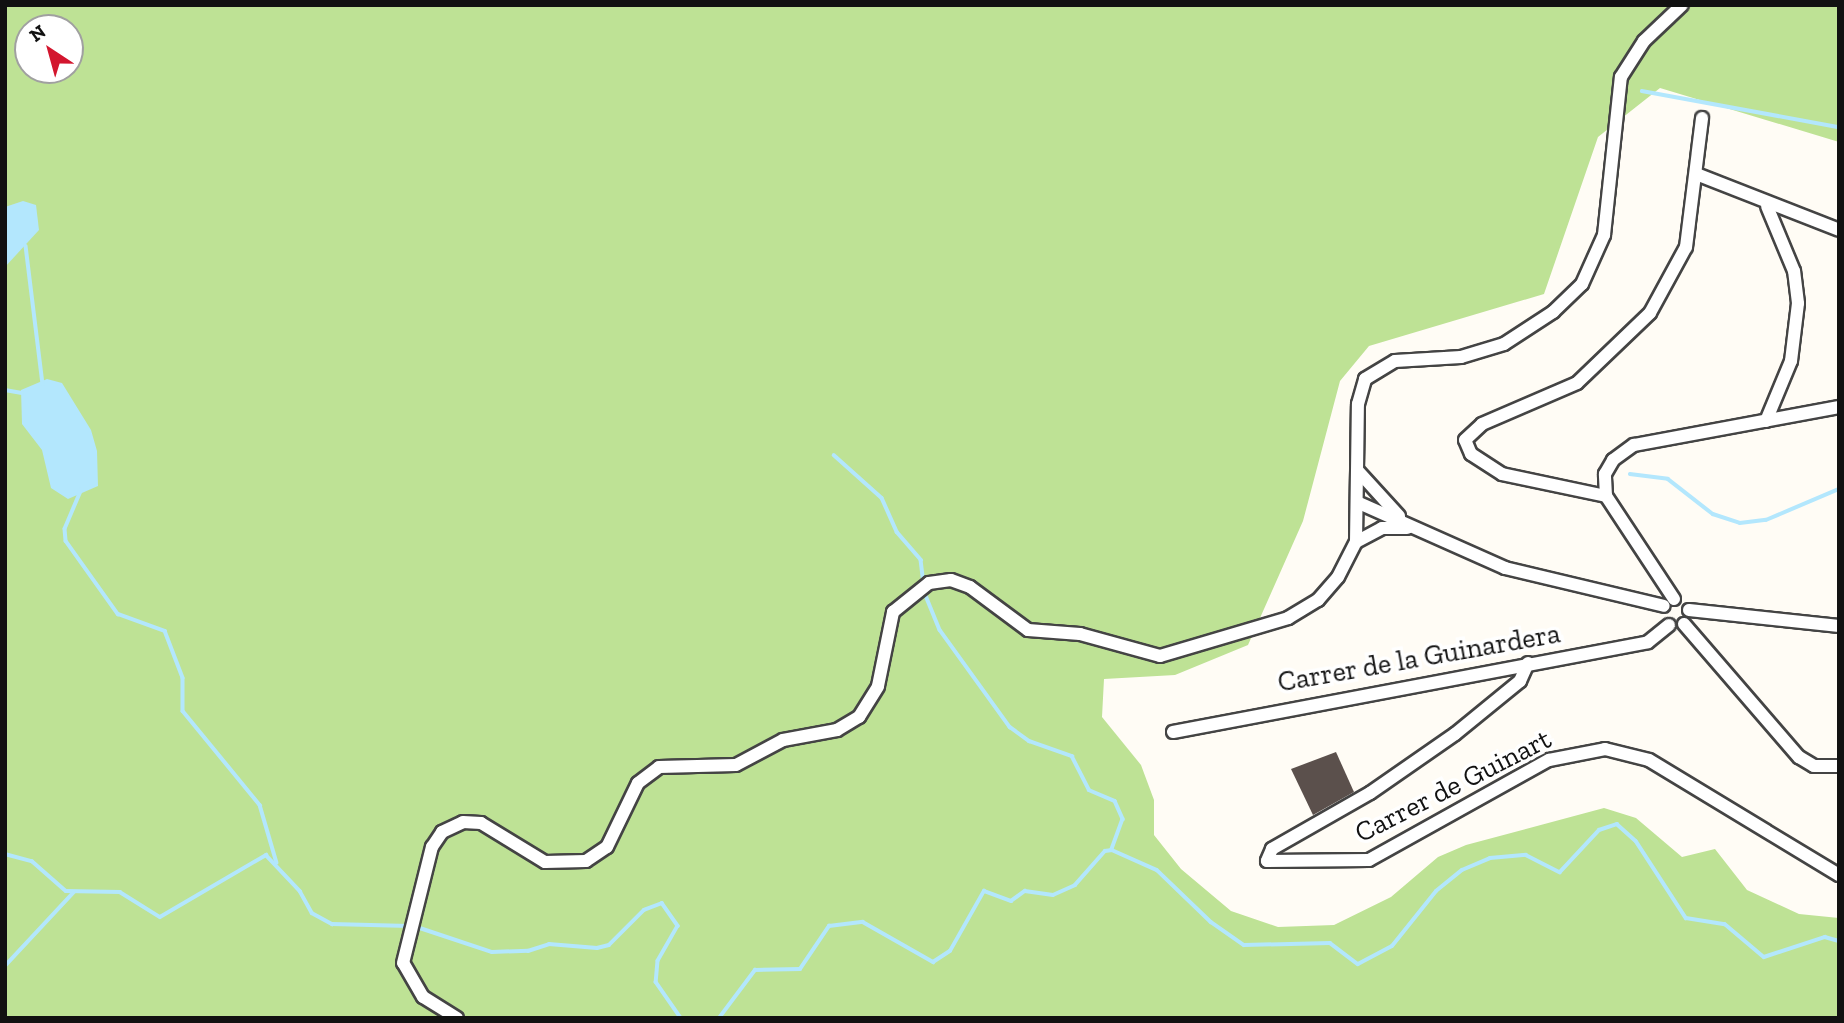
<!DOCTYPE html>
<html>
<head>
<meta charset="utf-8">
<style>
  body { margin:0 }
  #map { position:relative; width:1844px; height:1023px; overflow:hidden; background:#fffcf5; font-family:"Zilla Slab",serif }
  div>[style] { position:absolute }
  .forest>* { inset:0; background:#bee295 }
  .water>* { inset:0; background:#b3e7fd }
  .stream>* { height:3.5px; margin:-1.75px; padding:0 1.75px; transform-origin:1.75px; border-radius:1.75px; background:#b3e7fd }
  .building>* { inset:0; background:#5b504c }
  .roads { filter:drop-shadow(2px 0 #444) drop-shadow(-2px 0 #444) drop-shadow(0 2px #444) drop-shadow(0 -2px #444) }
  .minor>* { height:12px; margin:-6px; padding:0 6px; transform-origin:6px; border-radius:6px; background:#fff }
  span { translate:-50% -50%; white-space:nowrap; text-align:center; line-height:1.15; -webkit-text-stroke:7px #fff; paint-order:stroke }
  .street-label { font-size:28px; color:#111 }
  .frame { position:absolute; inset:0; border:7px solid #111; pointer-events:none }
  .north { position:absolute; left:14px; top:14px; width:70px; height:70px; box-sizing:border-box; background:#fff; border:2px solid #a0a0a0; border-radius:50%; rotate:324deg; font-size:19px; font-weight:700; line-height:28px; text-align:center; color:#111 }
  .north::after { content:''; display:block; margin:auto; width:24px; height:32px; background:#d3162e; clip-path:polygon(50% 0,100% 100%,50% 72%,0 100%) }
</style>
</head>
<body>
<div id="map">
  <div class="forest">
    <i style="clip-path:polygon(evenodd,5px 5px,1839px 5px,1839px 142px,1660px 88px,1598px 137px,1544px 294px,1369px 346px,1340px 381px,1303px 521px,1248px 645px,1175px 675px,1104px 679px,1102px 717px,1141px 765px,1154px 800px,1154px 835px,1181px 869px,1231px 911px,1278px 927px,1334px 925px,1391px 897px,1438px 857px,1466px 845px,1604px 808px,1636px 818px,1682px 857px,1715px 849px,1747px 890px,1799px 914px,1839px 918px,1839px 1018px,5px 1018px,5px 5px,28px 28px,70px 28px,70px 70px,28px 70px,28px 28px)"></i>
  </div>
  <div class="water">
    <i style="clip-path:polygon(23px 201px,36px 205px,39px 230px,5px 267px,5px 207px)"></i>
    <i style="clip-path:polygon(47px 379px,62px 383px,91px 430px,97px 451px,98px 486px,68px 499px,51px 488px,42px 450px,22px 424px,21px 390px)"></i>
  </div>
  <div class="stream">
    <i style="left:1642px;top:91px;width:200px;rotate:10.4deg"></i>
    <i style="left:26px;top:246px;width:139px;rotate:83deg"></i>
    <i style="left:5px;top:390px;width:17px;rotate:10deg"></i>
    <i style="left:834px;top:455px;width:64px;rotate:41.9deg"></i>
    <i style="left:882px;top:498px;width:37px;rotate:66deg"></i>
    <i style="left:897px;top:532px;width:37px;rotate:49deg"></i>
    <i style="left:921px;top:560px;width:23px;rotate:83deg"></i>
    <i style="left:1630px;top:474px;width:38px;rotate:7deg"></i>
    <i style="left:1668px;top:479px;width:57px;rotate:37.9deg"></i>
    <i style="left:1713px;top:514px;width:28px;rotate:18deg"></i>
    <i style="left:1740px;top:523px;width:26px;rotate:-7deg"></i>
    <i style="left:1766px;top:520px;width:79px;rotate:-23deg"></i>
    <i style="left:82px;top:489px;width:43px;rotate:113deg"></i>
    <i style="left:65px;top:529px;width:12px;rotate:85deg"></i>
    <i style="left:66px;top:541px;width:90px;rotate:54.5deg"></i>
    <i style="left:118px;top:614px;width:50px;rotate:19.9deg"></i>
    <i style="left:165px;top:631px;width:50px;rotate:69deg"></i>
    <i style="left:183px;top:678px;width:33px;rotate:90deg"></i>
    <i style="left:183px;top:711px;width:122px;rotate:50.7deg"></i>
    <i style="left:260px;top:805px;width:60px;rotate:73.7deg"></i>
    <i style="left:924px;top:591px;width:42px;rotate:67.7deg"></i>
    <i style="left:940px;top:630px;width:120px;rotate:54.2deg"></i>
    <i style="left:1010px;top:727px;width:24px;rotate:36deg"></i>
    <i style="left:1029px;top:741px;width:46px;rotate:19.2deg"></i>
    <i style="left:1072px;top:756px;width:38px;rotate:63deg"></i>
    <i style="left:1089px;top:790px;width:28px;rotate:23deg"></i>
    <i style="left:1115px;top:801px;width:20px;rotate:66deg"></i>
    <i style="left:1123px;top:819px;width:33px;rotate:110deg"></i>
    <i style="left:1112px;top:850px;width:49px;rotate:24deg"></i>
    <i style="left:1157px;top:870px;width:75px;rotate:43.9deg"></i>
    <i style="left:1211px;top:922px;width:40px;rotate:34.9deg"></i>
    <i style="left:1244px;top:945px;width:86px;rotate:-1.3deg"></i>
    <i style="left:1330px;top:943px;width:35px;rotate:37deg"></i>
    <i style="left:1358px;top:964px;width:38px;rotate:-28deg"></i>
    <i style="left:1392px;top:946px;width:70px;rotate:-51.3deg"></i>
    <i style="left:1436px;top:891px;width:33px;rotate:-39deg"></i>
    <i style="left:1462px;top:870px;width:30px;rotate:-23deg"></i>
    <i style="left:1490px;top:858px;width:36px;rotate:-5deg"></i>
    <i style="left:1526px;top:855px;width:38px;rotate:27deg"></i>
    <i style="left:1560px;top:872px;width:57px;rotate:-47.1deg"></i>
    <i style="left:1599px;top:830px;width:19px;rotate:-18deg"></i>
    <i style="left:1617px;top:824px;width:25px;rotate:42deg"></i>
    <i style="left:1636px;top:841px;width:92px;rotate:57deg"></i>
    <i style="left:1686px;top:918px;width:39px;rotate:9deg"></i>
    <i style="left:1725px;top:924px;width:51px;rotate:40.2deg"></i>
    <i style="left:1764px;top:957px;width:64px;rotate:-18.2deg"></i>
    <i style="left:1825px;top:937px;width:15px;rotate:16deg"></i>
    <i style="left:5px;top:854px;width:28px;rotate:15deg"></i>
    <i style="left:32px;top:861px;width:45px;rotate:41.4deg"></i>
    <i style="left:66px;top:891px;width:54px;rotate:1.1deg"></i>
    <i style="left:120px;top:892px;width:47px;rotate:32deg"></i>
    <i style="left:160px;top:917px;width:123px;rotate:-30.3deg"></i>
    <i style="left:266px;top:855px;width:50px;rotate:46.6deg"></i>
    <i style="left:300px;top:891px;width:25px;rotate:61deg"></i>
    <i style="left:312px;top:913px;width:23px;rotate:29deg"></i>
    <i style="left:332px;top:924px;width:77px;rotate:1.5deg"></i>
    <i style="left:417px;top:927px;width:79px;rotate:18.4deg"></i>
    <i style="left:492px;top:952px;width:36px;rotate:-2deg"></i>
    <i style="left:528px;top:951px;width:22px;rotate:-18deg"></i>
    <i style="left:549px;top:944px;width:48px;rotate:4.8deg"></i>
    <i style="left:597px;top:948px;width:12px;rotate:-14deg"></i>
    <i style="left:609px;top:945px;width:49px;rotate:-45deg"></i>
    <i style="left:644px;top:910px;width:19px;rotate:-21deg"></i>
    <i style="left:662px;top:903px;width:28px;rotate:55deg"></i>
    <i style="left:678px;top:926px;width:40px;rotate:119.7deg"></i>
    <i style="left:658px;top:961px;width:21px;rotate:95deg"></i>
    <i style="left:656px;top:982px;width:44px;rotate:55.2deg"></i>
    <i style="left:5px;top:966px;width:101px;rotate:-47deg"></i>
    <i style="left:719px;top:1018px;width:60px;rotate:-53.1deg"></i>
    <i style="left:755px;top:970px;width:45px;rotate:-1.3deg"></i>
    <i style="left:800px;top:969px;width:52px;rotate:-56deg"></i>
    <i style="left:829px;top:926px;width:34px;rotate:-7deg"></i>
    <i style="left:863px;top:922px;width:81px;rotate:29.7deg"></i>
    <i style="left:933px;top:962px;width:20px;rotate:-33deg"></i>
    <i style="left:950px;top:951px;width:69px;rotate:-60.5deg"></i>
    <i style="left:984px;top:891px;width:29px;rotate:20deg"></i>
    <i style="left:1011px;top:901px;width:17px;rotate:-36deg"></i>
    <i style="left:1025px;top:891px;width:28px;rotate:8deg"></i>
    <i style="left:1053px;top:895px;width:24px;rotate:-24deg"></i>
    <i style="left:1075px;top:885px;width:45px;rotate:-48.6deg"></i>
    <i style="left:1105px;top:851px;width:7px;rotate:-8deg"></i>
  </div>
  <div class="building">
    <i style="clip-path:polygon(1336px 752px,1354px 792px,1313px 815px,1291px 769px)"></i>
  </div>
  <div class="roads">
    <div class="minor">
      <i style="left:1699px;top:175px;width:150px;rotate:21.4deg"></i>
      <i style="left:1766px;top:421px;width:65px;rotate:-67.4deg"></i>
      <i style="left:1791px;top:361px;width:58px;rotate:-83.1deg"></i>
      <i style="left:1798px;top:303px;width:32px;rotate:-97deg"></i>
      <i style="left:1794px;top:271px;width:70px;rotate:-112.6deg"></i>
      <i style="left:1358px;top:471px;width:61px;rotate:47.7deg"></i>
      <i style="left:1606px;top:496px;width:106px;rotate:-168.1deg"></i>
      <i style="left:1502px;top:474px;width:37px;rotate:-147deg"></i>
      <i style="left:1471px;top:454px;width:15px;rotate:-113deg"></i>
      <i style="left:1465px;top:440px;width:23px;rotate:-43deg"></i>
      <i style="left:1482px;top:424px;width:103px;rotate:-23.3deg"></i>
      <i style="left:1577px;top:383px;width:101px;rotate:-43.8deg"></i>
      <i style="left:1650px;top:313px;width:75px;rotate:-61.4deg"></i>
      <i style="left:1686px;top:247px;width:130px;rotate:-82.9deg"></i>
      <i style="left:1359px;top:503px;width:160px;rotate:24deg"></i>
      <i style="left:1505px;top:568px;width:163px;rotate:13.4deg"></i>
      <i style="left:1356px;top:542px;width:30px;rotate:-28deg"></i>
      <i style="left:1382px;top:528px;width:25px"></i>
      <i style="left:1674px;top:599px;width:123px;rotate:-123.4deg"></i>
      <i style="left:1606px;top:496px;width:22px;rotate:-93deg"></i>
      <i style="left:1605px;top:474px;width:16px;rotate:-60deg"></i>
      <i style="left:1613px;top:460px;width:26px;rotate:-36deg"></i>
      <i style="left:1634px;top:445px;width:208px;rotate:-10.5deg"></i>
      <i style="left:1689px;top:610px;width:151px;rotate:6.1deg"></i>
      <i style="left:1684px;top:624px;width:176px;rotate:49.2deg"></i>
      <i style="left:1799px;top:757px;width:17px;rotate:31deg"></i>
      <i style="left:1814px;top:766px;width:25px"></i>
      <i style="left:1528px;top:663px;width:20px;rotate:114deg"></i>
      <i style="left:1520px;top:681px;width:84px;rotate:140.8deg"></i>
      <i style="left:1455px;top:734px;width:103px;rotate:145.2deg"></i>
      <i style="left:1370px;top:793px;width:113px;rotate:150.3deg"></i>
      <i style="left:1272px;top:849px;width:13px;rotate:113deg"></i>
      <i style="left:1267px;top:861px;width:102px;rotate:-0.6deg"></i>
      <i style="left:1369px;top:860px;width:206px;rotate:-29.1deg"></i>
      <i style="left:1549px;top:760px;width:57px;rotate:-11.1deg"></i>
      <i style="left:1605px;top:749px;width:45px;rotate:14deg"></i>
      <i style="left:1649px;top:760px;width:222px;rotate:31.2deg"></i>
      <i style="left:1173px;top:732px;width:483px;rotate:-10.7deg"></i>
      <i style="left:1648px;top:642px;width:27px;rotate:-39deg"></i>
      <i style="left:457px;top:1018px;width:40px;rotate:-148deg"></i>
      <i style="left:423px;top:997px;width:39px;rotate:-120deg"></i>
      <i style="left:403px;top:963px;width:120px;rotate:-76deg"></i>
      <i style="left:432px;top:847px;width:18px;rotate:-56deg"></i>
      <i style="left:442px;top:832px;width:23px;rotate:-25deg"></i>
      <i style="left:463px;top:822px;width:18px;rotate:3deg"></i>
      <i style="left:481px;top:823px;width:75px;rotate:31.4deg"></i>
      <i style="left:545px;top:862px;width:41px;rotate:-1.4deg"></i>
      <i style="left:586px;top:861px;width:25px;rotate:-34deg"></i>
      <i style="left:607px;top:847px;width:71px;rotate:-64.2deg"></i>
      <i style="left:638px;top:783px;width:26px;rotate:-37deg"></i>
      <i style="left:659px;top:767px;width:77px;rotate:-1.5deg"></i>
      <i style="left:736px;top:765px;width:53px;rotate:-28deg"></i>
      <i style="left:783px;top:740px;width:55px;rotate:-10.5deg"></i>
      <i style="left:837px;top:730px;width:26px;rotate:-31deg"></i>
      <i style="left:859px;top:717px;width:36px;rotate:-58deg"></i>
      <i style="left:878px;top:686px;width:76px;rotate:-78.5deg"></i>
      <i style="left:893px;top:612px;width:46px;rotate:-38.9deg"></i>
      <i style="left:929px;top:583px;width:22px;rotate:-8deg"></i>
      <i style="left:951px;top:580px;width:20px;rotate:20deg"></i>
      <i style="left:970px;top:587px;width:72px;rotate:36.6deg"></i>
      <i style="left:1028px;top:630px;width:52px;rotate:4.4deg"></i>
      <i style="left:1080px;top:634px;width:83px;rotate:15.4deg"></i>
      <i style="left:1160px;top:656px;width:134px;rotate:-16.5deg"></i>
      <i style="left:1288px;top:618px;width:35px;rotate:-31deg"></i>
      <i style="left:1318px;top:600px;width:30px;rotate:-49deg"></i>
      <i style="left:1338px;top:577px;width:39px;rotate:-63deg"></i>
      <i style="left:1356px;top:542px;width:138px;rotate:-89.2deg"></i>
      <i style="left:1358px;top:404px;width:26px;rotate:-74deg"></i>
      <i style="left:1365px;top:379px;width:35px;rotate:-31deg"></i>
      <i style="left:1395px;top:361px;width:66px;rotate:-3.5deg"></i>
      <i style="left:1461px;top:357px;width:45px;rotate:-16.8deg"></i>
      <i style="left:1504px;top:344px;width:59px;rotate:-33.1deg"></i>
      <i style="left:1553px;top:312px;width:40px;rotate:-44deg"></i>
      <i style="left:1582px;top:284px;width:54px;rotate:-65.8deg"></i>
      <i style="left:1604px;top:235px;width:159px;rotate:-83.9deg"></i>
      <i style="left:1621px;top:77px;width:43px;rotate:-57.4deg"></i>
      <i style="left:1644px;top:41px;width:52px;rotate:-43.5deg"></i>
    </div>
  </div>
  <div class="street-label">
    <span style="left:1419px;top:658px;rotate:-10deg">Carrer de la Guinardera</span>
    <span style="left:1453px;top:786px;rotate:-27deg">Carrer de Guinart</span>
  </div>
  <div class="frame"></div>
  <div class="north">N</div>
</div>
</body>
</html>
